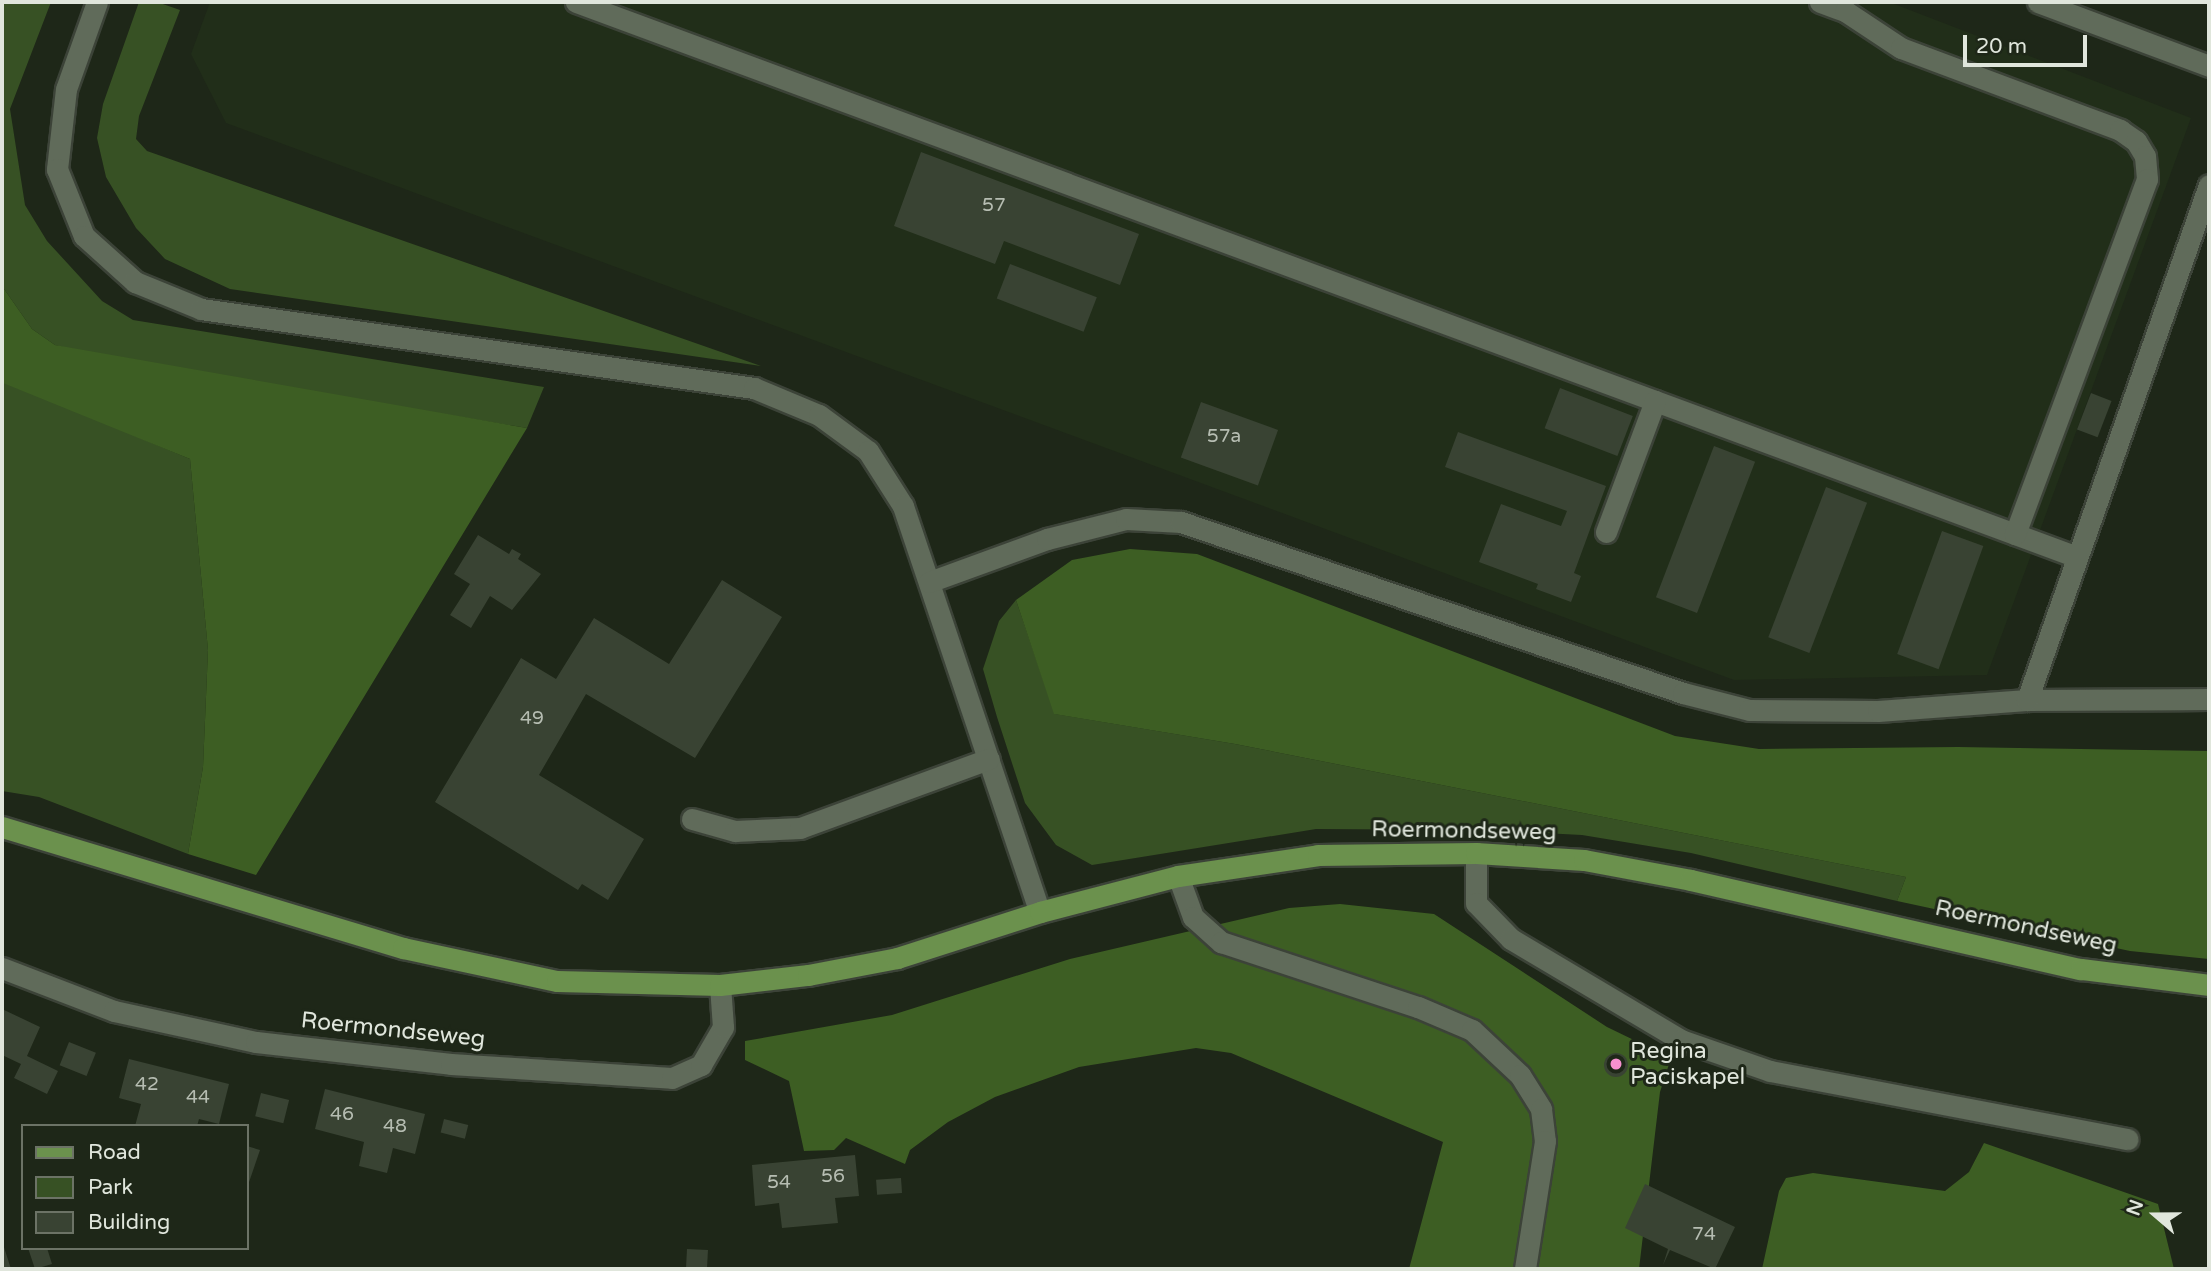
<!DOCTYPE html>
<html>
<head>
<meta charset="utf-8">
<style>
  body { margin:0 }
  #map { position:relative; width:2211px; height:1271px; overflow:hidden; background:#1e2718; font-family:"Varela Round",sans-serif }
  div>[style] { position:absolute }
  .built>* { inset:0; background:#212e19 }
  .green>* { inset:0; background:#375124 }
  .forest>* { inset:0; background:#3d5e23 }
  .building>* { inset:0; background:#394333; transform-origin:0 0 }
  .round { border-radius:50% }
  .roads { filter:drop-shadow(2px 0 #3c4338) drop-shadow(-2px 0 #3c4338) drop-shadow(0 2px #3c4338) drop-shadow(0 -2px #3c4338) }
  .minor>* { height:21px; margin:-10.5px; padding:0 10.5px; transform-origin:10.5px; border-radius:10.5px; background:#606b5a }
  .major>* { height:21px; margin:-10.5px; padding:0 10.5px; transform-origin:10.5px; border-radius:10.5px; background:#6b914d }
  .dots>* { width:19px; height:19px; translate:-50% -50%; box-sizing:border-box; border:4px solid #1e2718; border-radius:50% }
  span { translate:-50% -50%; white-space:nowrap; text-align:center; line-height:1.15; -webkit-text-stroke:6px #1e2718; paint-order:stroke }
  .number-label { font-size:19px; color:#b6bdb2 }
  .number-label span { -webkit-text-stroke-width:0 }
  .street-label { font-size:23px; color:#e0e6dc }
  .poi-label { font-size:23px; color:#e0e6dc }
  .left { translate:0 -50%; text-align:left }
  .frame { position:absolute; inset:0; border:4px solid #e0e6dc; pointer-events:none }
  .legend { position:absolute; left:21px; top:1124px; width:228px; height:126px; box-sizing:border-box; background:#1e2718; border:2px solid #6c7366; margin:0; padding:9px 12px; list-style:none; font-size:21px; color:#e0e6dc }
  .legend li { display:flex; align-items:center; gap:14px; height:35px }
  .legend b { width:35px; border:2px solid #6c7366 }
  .north { position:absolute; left:2120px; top:1180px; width:70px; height:70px; -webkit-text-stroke:5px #1e2718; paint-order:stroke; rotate:290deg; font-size:19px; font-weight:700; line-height:28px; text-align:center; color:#e0e6dc }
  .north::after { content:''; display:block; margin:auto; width:24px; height:32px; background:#e0e6dc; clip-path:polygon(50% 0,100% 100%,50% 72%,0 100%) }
  .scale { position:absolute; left:1963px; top:35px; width:124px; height:32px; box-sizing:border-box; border:4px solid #e0e6dc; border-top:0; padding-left:9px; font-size:21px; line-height:24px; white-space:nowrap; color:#e0e6dc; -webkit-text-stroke:5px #1e2718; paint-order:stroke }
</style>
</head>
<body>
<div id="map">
  <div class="built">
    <i style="clip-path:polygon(210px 2px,1889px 2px,2191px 118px,1987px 675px,1734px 680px,226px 123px,191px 54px)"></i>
  </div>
  <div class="green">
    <i style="clip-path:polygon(2px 2px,51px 2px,10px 109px,25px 205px,47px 241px,102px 301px,133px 320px,544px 387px,527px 428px,97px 356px,55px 345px,32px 329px,2px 286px)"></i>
    <i style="clip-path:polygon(139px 2px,157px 2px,180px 10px,139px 116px,136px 139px,147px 151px,761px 366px,230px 289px,165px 259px,136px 228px,106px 177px,97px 138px,103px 104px)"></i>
    <i style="clip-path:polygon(2px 380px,190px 459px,208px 650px,203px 767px,188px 854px,39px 797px,2px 791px)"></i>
    <i style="clip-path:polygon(1016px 600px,1055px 714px,1235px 744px,1906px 877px,1897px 901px,1691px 853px,1582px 835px,1482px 830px,1316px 829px,1092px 865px,1056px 845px,1025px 803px,997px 717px,983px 669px,999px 621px)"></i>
  </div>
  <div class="forest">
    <i style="clip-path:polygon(2px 286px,32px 329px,55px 345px,527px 428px,256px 875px,188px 854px,203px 767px,208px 650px,190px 459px,3px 383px)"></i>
    <i style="clip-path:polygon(1130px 549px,1197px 554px,1675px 736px,1759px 749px,1958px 747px,2209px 751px,2209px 959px,2130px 951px,1897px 901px,1906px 877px,1235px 744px,1054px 714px,1016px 600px,1072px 560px)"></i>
    <i style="clip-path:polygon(1340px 904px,1434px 914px,1607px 1027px,1671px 1058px,1660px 1092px,1639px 1269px,1409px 1269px,1443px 1142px,1231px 1053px,1196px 1048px,1079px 1067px,995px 1097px,948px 1122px,910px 1150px,905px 1164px,846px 1138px,834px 1150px,804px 1151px,789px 1081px,745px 1060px,745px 1041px,892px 1015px,1070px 959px,1289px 908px)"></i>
    <i style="clip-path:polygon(1984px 1143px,2158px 1204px,2174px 1269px,1762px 1269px,1779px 1191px,1786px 1178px,1813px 1173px,1945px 1191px,1969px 1172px)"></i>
  </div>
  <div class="building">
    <i style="clip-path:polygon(921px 152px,1139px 234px,1120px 285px,1004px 241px,995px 264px,894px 226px)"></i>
    <i style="left:1010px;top:264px;width:93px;height:37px;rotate:21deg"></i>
    <i style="left:1560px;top:388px;width:78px;height:43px;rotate:21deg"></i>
    <i style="left:2091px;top:393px;width:22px;height:39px;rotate:21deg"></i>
    <i style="left:1201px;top:402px;width:82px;height:59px;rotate:20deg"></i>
    <i style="clip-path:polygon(1458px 432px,1606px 486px,1574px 573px,1581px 576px,1571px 602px,1536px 589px,1538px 584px,1479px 562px,1501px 504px,1561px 526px,1567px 511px,1445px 467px)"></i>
    <i style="left:1714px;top:446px;width:44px;height:162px;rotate:21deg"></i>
    <i style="left:1826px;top:487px;width:44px;height:161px;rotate:21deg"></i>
    <i style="left:1942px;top:531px;width:44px;height:131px;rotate:20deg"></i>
    <i style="clip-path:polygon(478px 535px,509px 554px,512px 549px,521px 554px,518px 559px,541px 574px,512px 610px,490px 596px,471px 628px,450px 615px,470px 584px,454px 574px)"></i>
    <i style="clip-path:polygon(722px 580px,782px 617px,695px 758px,586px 694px,539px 775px,644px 839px,608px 900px,582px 884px,578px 890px,435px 802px,521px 658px,556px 679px,594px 618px,669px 664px)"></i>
    <i style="clip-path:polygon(2px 1009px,40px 1027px,27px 1056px,58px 1071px,47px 1094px,14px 1078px,21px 1064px,2px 1055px)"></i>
    <i style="left:69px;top:1042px;width:29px;height:25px;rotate:22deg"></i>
    <i class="round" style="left:1604px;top:1053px;width:24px;height:24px"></i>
    <i style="clip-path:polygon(129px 1059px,229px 1084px,219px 1124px,199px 1119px,197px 1126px,135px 1126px,141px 1104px,119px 1098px)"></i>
    <i style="clip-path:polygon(325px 1089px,425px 1114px,415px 1154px,393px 1148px,387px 1173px,359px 1166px,364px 1142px,315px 1129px)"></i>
    <i style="left:261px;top:1093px;width:29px;height:24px;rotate:14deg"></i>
    <i style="left:444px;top:1119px;width:25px;height:14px;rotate:14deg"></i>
    <i style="clip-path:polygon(247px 1146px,260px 1150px,247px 1188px)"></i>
    <i style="clip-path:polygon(855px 1155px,859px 1196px,835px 1198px,838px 1223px,782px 1228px,779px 1203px,755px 1206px,752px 1165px)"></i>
    <i style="left:901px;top:1178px;width:15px;height:25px;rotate:86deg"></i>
    <i style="clip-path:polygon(1645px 1184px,1735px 1227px,1715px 1269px,1670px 1250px,1663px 1265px,1668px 1249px,1625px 1228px)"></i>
    <i style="clip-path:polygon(2px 1241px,11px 1269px,2px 1269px)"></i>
    <i style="clip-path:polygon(28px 1248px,47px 1248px,52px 1264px,35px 1269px)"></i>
    <i style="left:687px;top:1249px;width:21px;height:20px;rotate:3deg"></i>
  </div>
  <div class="roads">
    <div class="minor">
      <i style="left:97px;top:2px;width:92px;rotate:109.6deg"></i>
      <i style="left:66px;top:89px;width:81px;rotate:96.4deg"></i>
      <i style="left:57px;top:169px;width:72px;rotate:68.1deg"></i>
      <i style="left:84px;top:236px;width:69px;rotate:42deg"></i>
      <i style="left:135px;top:282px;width:71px;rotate:22.2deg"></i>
      <i style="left:201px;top:309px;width:559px;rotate:8.13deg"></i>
      <i style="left:754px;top:388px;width:70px;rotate:22.6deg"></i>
      <i style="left:819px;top:415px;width:61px;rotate:36.3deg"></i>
      <i style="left:868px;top:451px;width:65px;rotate:57.5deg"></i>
      <i style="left:903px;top:506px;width:428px;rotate:71.4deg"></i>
      <i style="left:576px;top:2px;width:1600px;rotate:20.29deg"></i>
      <i style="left:1820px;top:2px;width:27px;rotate:20deg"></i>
      <i style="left:1845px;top:11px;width:67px;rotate:33.5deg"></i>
      <i style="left:1901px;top:48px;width:234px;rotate:20.5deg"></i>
      <i style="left:2120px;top:130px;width:19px;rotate:35deg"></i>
      <i style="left:2136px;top:141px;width:17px;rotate:59deg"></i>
      <i style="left:2145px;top:156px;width:23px;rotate:85deg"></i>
      <i style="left:2147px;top:179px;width:379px;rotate:110.4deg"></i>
      <i style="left:2038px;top:2px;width:183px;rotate:20.5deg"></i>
      <i style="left:1606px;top:532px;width:140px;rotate:-69.5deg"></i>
      <i style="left:929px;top:582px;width:126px;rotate:-20deg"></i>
      <i style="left:1047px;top:539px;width:81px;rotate:-14.2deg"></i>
      <i style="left:1126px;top:519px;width:55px;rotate:3.1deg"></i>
      <i style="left:1181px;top:522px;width:530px;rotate:18.81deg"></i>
      <i style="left:1683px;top:693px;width:68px;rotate:14.4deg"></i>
      <i style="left:1749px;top:710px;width:129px;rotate:0.4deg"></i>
      <i style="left:1878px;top:711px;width:149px;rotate:-4.2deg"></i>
      <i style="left:2027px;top:700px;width:182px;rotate:-0.3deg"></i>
      <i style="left:2027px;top:700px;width:546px;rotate:-70.54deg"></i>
      <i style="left:692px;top:819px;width:45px;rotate:15.6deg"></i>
      <i style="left:735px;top:831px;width:65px;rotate:-2.6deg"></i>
      <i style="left:800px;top:828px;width:201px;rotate:-20.1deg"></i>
      <i style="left:1476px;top:853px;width:50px;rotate:90deg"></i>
      <i style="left:1476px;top:903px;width:50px;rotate:45.8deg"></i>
      <i style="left:1511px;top:939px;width:198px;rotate:30.7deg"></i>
      <i style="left:1681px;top:1040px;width:94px;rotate:19.2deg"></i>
      <i style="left:1770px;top:1071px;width:364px;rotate:10.8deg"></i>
      <i style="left:1178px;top:876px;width:44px;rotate:69.9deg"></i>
      <i style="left:1193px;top:917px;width:38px;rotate:42deg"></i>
      <i style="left:1221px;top:942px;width:207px;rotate:18.3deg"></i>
      <i style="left:1418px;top:1007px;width:59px;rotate:23.1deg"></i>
      <i style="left:1472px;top:1030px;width:66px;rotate:43.2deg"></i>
      <i style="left:1520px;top:1075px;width:40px;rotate:58deg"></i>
      <i style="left:1541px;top:1109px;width:32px;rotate:83deg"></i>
      <i style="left:1545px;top:1141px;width:130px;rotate:98.9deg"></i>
      <i style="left:2px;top:968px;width:120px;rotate:21deg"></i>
      <i style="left:114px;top:1011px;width:145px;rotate:12.3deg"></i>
      <i style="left:256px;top:1042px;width:196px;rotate:6.4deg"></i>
      <i style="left:451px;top:1064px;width:221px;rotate:3.6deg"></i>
      <i style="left:672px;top:1078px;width:32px;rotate:-24deg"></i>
      <i style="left:701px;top:1065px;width:44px;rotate:-59.9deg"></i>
      <i style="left:723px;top:1027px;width:42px;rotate:-94.1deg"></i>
    </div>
    <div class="major">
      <i style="left:2px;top:827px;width:419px;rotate:16.8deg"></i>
      <i style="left:403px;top:948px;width:157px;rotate:12.1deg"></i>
      <i style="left:557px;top:981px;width:163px;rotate:1.4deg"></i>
      <i style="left:720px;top:985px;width:89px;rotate:-6.5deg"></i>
      <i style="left:808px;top:975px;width:91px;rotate:-10.8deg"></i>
      <i style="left:897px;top:958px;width:150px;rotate:-17.8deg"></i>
      <i style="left:1040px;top:912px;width:143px;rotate:-14.6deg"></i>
      <i style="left:1178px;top:876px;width:142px;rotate:-8.5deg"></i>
      <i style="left:1318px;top:855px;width:158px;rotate:-0.7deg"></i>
      <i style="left:1476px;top:853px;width:108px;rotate:3.7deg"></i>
      <i style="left:1584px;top:860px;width:109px;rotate:10.6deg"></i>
      <i style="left:1691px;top:880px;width:400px;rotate:12.9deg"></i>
      <i style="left:2081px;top:969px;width:129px;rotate:7.1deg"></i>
    </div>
  </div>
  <div class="dots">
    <i style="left:1616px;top:1064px;background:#f790cf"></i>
  </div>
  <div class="number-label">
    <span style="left:994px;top:206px">57</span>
    <span style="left:1224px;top:437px">57a</span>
    <span style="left:532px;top:719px">49</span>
    <span style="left:147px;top:1085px">42</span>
    <span style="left:198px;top:1098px">44</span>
    <span style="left:342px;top:1115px">46</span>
    <span style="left:395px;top:1127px">48</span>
    <span style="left:833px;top:1177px">56</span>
    <span style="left:779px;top:1183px">54</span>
    <span style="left:1704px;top:1235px">74</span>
  </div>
  <div class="street-label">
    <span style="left:1464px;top:831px;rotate:1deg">Roermondseweg</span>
    <span style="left:2026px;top:927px;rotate:12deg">Roermondseweg</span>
    <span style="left:393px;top:1030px;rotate:6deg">Roermondseweg</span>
  </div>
  <div class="poi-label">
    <span class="left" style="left:1630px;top:1064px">Regina<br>Paciskapel</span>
  </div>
  <div class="frame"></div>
  <ul class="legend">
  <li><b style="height:9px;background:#6b914d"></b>Road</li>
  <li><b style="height:19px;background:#375124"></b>Park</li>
  <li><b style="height:19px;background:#394333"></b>Building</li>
  </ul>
  <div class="north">N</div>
  <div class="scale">20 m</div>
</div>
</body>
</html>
